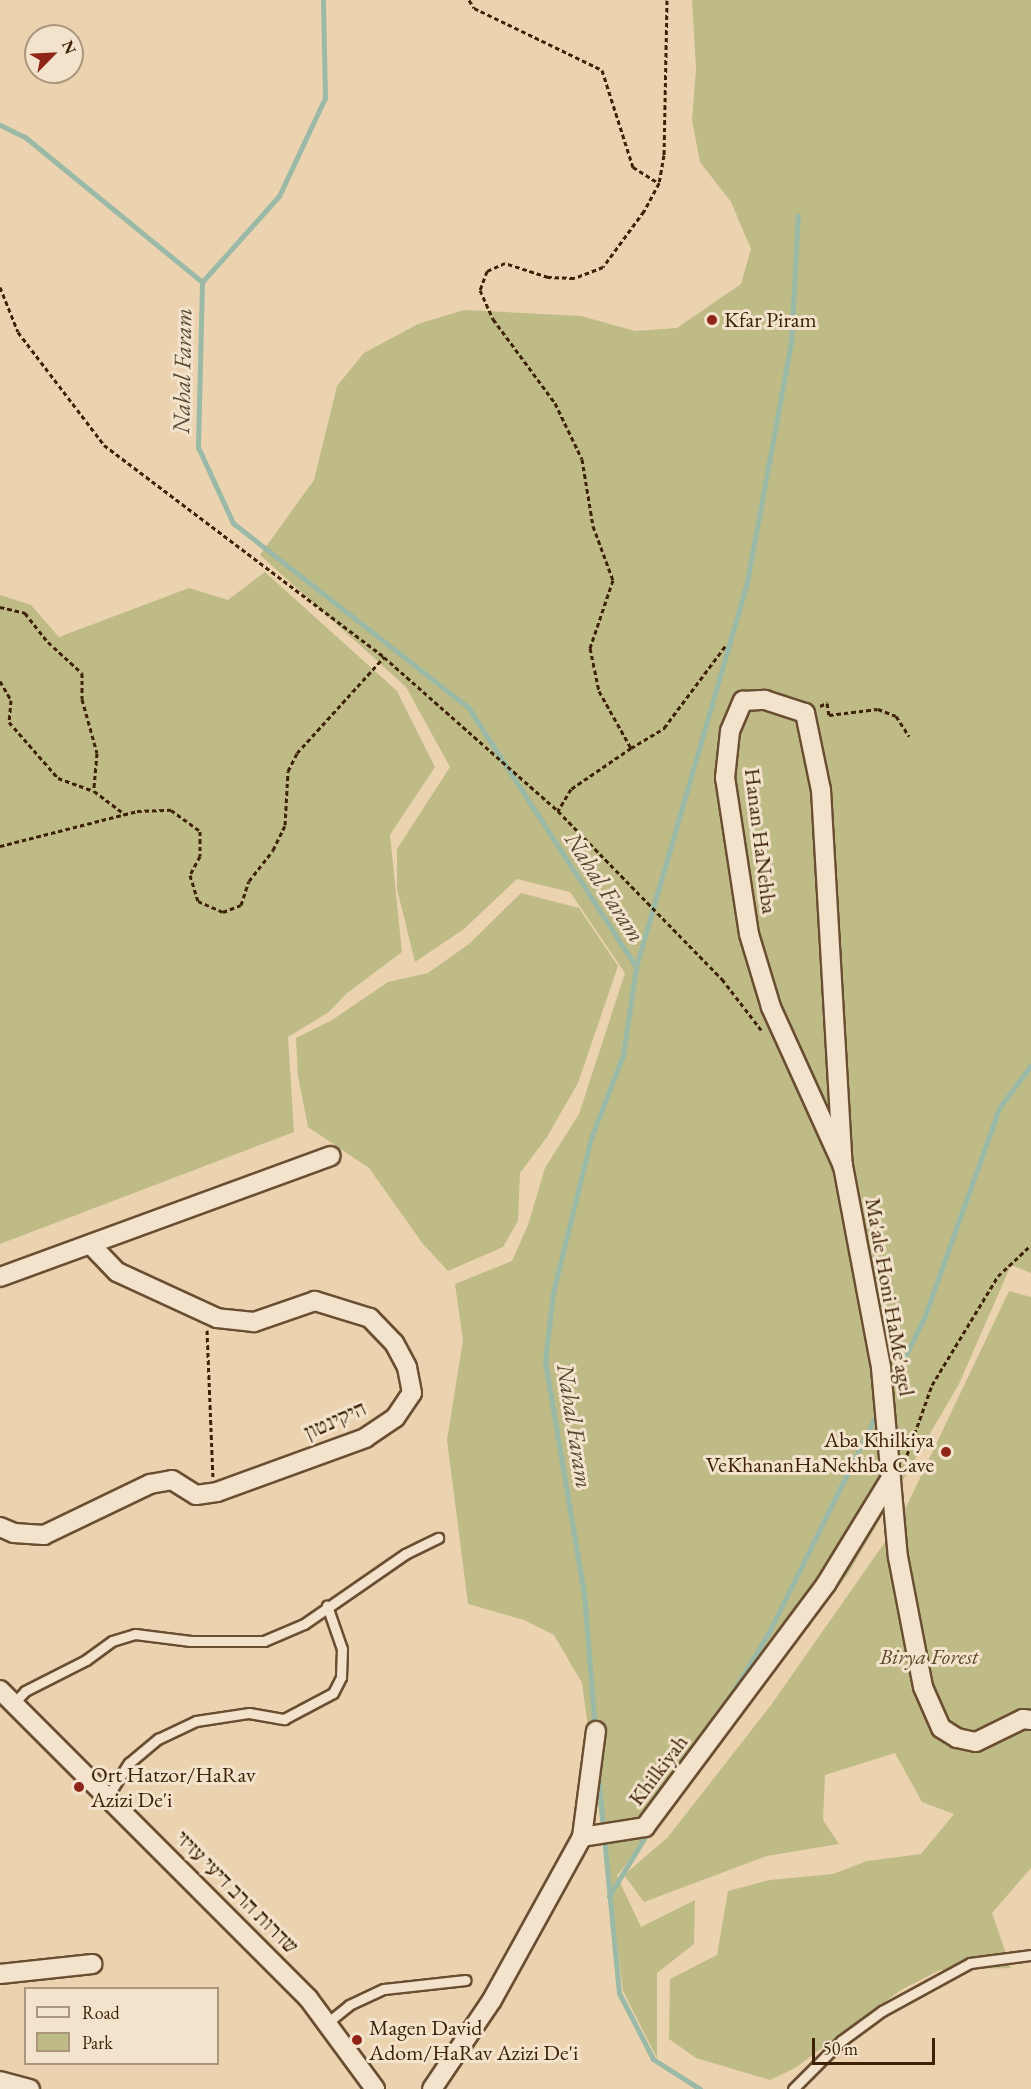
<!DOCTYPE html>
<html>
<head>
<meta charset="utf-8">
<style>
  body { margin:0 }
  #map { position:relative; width:1031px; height:2089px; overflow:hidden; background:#ecd3b0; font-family:"EB Garamond","Frank Ruhl Libre",serif }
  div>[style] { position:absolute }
  .green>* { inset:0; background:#bebb87 }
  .stream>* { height:5px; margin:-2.5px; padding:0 2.5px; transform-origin:2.5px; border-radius:2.5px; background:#9ab9a6 }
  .path>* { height:3px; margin-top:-1.5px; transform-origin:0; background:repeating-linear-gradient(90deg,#3e2207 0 4.5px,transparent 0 7.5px) }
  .roads { filter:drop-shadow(2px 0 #6a4e31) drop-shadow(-2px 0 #6a4e31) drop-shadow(0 2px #6a4e31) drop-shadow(0 -2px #6a4e31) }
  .service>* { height:9px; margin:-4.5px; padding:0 4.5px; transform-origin:4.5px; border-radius:4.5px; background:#f3e2cc }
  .minor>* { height:18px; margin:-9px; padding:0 9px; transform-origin:9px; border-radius:9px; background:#f3e2cc }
  .dots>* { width:16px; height:16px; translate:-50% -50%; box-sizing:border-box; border:3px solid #f3e2cc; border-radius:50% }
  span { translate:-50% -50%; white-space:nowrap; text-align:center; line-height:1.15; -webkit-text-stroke:6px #f3e2cc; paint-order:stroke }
  .poi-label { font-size:22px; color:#3e2207 }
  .left { translate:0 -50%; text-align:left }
  .right { translate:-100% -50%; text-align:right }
  .street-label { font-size:22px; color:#3e2207 }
  .park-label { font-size:22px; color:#5e4827; font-style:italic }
  .water-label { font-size:24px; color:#55482f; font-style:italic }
  .legend { position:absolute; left:24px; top:1987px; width:195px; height:78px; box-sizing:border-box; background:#f3e2cc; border:2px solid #ab957d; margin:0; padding:8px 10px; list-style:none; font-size:18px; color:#3e2207 }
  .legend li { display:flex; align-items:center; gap:12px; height:30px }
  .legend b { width:30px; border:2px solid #ab957d }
  .north { position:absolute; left:24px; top:24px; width:60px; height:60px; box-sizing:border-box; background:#f3e2cc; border:2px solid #ab957d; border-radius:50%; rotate:66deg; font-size:16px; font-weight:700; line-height:24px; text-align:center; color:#3e2207 }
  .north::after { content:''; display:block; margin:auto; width:21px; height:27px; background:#8f2418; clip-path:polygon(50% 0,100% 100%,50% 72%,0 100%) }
  .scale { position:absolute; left:812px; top:2038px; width:123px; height:27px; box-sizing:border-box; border:3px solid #3e2207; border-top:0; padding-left:8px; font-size:18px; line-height:21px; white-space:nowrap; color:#3e2207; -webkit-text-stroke:4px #f3e2cc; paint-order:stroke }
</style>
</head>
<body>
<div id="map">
  <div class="green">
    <i style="clip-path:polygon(692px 0,1031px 0,1031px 1273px,1011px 1265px,959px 1384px,848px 1574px,617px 1876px,641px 1927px,695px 1900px,694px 1944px,657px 1973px,657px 2058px,623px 1991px,582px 1683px,554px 1635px,524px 1620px,468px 1604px,447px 1440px,463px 1340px,455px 1284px,512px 1261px,528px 1225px,545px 1168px,579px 1114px,625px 973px,570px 892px,517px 879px,464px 929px,415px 962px,397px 889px,397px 849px,450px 767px,406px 687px,260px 555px,314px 480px,337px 386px,364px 353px,418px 324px,464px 310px,581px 316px,635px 331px,677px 328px,741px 284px,751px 249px,731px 202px,700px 162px,692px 120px,696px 69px)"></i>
    <i style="clip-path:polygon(265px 572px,397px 691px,435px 767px,390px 835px,402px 952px,346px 994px,329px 1012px,288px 1037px,294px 1132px,0 1244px,0 595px,31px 605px,59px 637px,189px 588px,228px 600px)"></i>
    <i style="clip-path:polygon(521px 893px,579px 908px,618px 966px,578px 1083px,547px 1137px,520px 1173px,518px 1221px,503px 1247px,448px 1271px,423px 1244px,369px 1168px,308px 1127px,298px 1076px,296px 1038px,332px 1020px,388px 982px,428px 973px,469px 944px)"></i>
    <i style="clip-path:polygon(1009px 1291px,1031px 1297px,1031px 1868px,992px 1913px,1011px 1968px,940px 1970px,901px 1990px,795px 2068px,770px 2080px,696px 2058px,669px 2039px,670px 1979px,717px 1955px,728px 1891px,770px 1880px,833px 1874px,867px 1861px,921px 1854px,954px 1814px,922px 1802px,895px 1753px,825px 1775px,823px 1820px,839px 1844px,767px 1856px,644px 1902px,624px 1875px,668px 1837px,771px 1705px,899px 1522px)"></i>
  </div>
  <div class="stream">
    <i style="left:0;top:125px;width:28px;rotate:26deg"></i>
    <i style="left:25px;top:137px;width:229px;rotate:39.3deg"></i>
    <i style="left:202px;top:282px;width:165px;rotate:91.4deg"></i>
    <i style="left:198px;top:447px;width:84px;rotate:65.3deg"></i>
    <i style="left:233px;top:523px;width:298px;rotate:38.1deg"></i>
    <i style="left:468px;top:707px;width:310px;rotate:57.1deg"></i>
    <i style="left:636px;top:967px;width:89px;rotate:98.4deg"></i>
    <i style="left:623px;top:1055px;width:89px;rotate:111.1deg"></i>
    <i style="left:591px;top:1138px;width:160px;rotate:103.8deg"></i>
    <i style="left:553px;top:1293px;width:68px;rotate:96.7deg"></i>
    <i style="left:545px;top:1361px;width:235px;rotate:80.5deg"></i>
    <i style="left:584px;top:1593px;width:136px;rotate:85.4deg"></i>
    <i style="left:202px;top:282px;width:115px;rotate:-48.2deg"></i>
    <i style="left:279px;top:196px;width:108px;rotate:-64.9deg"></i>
    <i style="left:325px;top:98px;width:98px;rotate:-91.2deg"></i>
    <i style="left:636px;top:967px;width:401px;rotate:-73.9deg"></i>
    <i style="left:747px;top:582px;width:243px;rotate:-79.6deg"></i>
    <i style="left:791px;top:343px;width:128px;rotate:-86.9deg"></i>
    <i style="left:889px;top:1389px;width:79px;rotate:-63.8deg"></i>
    <i style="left:924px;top:1318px;width:223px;rotate:-70.3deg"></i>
    <i style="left:999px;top:1108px;width:54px;rotate:-53.3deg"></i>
    <i style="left:721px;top:1711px;width:92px;rotate:-58.7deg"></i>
    <i style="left:769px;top:1632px;width:249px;rotate:-63.7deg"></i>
    <i style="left:598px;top:1775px;width:219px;rotate:84.5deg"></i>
    <i style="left:619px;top:1993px;width:74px;rotate:62.7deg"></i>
    <i style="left:653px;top:2059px;width:56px;rotate:32.6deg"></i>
    <i style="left:609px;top:1896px;width:75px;rotate:-58.6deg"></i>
  </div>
  <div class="path">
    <i style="left:469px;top:0;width:9px;rotate:58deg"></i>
    <i style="left:474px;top:8px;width:142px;rotate:25.8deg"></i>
    <i style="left:602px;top:70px;width:102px;rotate:72.3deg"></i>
    <i style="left:633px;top:167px;width:31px;rotate:32deg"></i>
    <i style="left:667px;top:0;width:155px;rotate:91.1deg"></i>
    <i style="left:664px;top:155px;width:28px;rotate:100deg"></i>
    <i style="left:659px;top:183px;width:32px;rotate:118deg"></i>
    <i style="left:644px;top:211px;width:69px;rotate:126.2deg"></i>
    <i style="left:603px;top:267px;width:31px;rotate:159deg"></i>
    <i style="left:574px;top:278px;width:26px;rotate:-178deg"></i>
    <i style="left:548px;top:277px;width:45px;rotate:-162deg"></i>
    <i style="left:505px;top:263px;width:20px;rotate:156deg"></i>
    <i style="left:487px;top:271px;width:20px;rotate:110deg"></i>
    <i style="left:480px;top:290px;width:32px;rotate:66deg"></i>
    <i style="left:493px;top:319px;width:104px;rotate:53.6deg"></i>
    <i style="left:555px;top:403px;width:62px;rotate:64.3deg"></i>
    <i style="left:582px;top:459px;width:68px;rotate:80.7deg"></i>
    <i style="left:593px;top:526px;width:58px;rotate:69.7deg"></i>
    <i style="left:613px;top:580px;width:72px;rotate:108.7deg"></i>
    <i style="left:590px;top:648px;width:44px;rotate:78.2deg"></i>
    <i style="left:599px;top:691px;width:65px;rotate:60.7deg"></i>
    <i style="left:631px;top:748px;width:73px;rotate:145.7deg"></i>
    <i style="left:571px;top:789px;width:26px;rotate:121deg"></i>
    <i style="left:558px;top:811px;width:235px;rotate:45.7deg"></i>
    <i style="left:722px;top:979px;width:66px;rotate:52.4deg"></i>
    <i style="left:0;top:287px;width:48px;rotate:68.2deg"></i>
    <i style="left:18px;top:332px;width:142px;rotate:52.7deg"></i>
    <i style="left:104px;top:445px;width:351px;rotate:37.1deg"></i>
    <i style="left:384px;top:657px;width:232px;rotate:41.5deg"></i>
    <i style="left:0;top:607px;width:26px;rotate:13deg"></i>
    <i style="left:25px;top:613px;width:37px;rotate:52deg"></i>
    <i style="left:48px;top:642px;width:46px;rotate:42.4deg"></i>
    <i style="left:82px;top:673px;width:26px;rotate:90deg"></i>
    <i style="left:82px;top:699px;width:56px;rotate:74.5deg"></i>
    <i style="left:97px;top:753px;width:38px;rotate:95deg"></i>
    <i style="left:0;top:681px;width:22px;rotate:60deg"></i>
    <i style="left:11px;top:700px;width:22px;rotate:95deg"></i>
    <i style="left:9px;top:722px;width:74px;rotate:48.8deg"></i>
    <i style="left:58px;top:778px;width:38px;rotate:20deg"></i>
    <i style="left:94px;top:791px;width:39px;rotate:37deg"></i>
    <i style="left:820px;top:706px;width:8px;rotate:-23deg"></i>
    <i style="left:827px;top:703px;width:12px;rotate:81deg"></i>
    <i style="left:829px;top:715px;width:49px;rotate:-7deg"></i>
    <i style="left:878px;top:709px;width:19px;rotate:21deg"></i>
    <i style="left:896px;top:716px;width:24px;rotate:57deg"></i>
    <i style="left:631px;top:748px;width:39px;rotate:-31deg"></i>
    <i style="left:664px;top:728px;width:104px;rotate:-53.2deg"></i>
    <i style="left:0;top:846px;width:141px;rotate:-14.3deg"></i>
    <i style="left:137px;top:811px;width:34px;rotate:-2deg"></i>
    <i style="left:171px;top:810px;width:36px;rotate:36deg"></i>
    <i style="left:200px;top:831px;width:25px;rotate:90deg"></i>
    <i style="left:200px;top:856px;width:21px;rotate:118deg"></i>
    <i style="left:190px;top:875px;width:27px;rotate:73deg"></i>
    <i style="left:198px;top:901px;width:27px;rotate:24deg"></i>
    <i style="left:223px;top:912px;width:19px;rotate:-21deg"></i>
    <i style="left:241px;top:905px;width:25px;rotate:-72deg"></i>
    <i style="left:249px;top:881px;width:39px;rotate:-52deg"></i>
    <i style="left:273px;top:850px;width:28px;rotate:-64deg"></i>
    <i style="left:285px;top:825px;width:54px;rotate:-86.8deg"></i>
    <i style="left:288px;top:771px;width:20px;rotate:-63deg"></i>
    <i style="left:297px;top:753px;width:130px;rotate:-47.8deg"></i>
    <i style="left:207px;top:1330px;width:147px;rotate:87.7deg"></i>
    <i style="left:907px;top:1455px;width:74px;rotate:-70.3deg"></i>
    <i style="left:932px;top:1385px;width:127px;rotate:-58.8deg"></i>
    <i style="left:998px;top:1276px;width:45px;rotate:-43.2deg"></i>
  </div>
  <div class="roads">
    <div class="service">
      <i style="left:14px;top:1703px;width:16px;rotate:-47deg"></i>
      <i style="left:25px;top:1691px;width:68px;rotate:-26.9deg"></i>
      <i style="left:86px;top:1660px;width:32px;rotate:-36deg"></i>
      <i style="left:112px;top:1641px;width:24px;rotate:-17deg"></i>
      <i style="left:135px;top:1634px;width:56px;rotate:7.1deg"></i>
      <i style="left:191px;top:1641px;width:73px"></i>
      <i style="left:264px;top:1641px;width:43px;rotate:-23deg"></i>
      <i style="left:304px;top:1624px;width:123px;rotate:-34.7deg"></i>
      <i style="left:405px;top:1554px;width:37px;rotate:-26deg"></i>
      <i style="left:108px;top:1796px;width:39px;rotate:-58deg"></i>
      <i style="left:129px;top:1763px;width:38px;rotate:-40deg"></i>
      <i style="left:158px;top:1739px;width:42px;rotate:-25.3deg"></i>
      <i style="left:196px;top:1721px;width:54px;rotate:-8.6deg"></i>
      <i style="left:249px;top:1713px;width:36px;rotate:10deg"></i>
      <i style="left:284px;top:1719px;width:55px;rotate:-28deg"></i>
      <i style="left:333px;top:1693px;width:18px;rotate:-63deg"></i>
      <i style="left:341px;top:1677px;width:28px;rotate:-88deg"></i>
      <i style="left:342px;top:1649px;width:46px;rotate:-109.2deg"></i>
      <i style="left:327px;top:2023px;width:28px;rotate:-39deg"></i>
      <i style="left:349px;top:2005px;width:38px;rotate:-25deg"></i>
      <i style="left:384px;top:1989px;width:82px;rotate:-6.3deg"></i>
      <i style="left:793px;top:2089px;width:68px;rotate:-45deg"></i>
      <i style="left:841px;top:2041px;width:51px;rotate:-36.2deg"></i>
      <i style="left:882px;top:2011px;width:100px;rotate:-28.6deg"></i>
      <i style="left:970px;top:1963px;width:62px;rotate:-7.5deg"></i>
    </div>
    <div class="minor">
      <i style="left:843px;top:1166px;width:175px;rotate:-114.4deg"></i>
      <i style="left:771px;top:1007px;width:76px;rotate:-106.8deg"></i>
      <i style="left:749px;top:934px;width:158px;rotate:-98.7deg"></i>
      <i style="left:725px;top:778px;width:47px;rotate:-83.9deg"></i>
      <i style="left:730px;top:731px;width:33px;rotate:-67deg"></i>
      <i style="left:743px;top:701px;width:22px;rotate:-3deg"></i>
      <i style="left:765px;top:700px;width:42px;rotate:18deg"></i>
      <i style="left:805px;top:713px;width:79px;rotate:78.3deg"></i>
      <i style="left:821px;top:790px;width:377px;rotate:86.7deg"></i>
      <i style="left:843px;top:1166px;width:206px;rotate:79.3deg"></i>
      <i style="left:881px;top:1368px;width:190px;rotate:84.9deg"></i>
      <i style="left:898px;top:1557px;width:132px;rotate:79.1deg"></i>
      <i style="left:923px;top:1687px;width:45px;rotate:66.3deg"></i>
      <i style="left:941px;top:1728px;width:19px;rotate:32deg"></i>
      <i style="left:957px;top:1738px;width:19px;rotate:12deg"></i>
      <i style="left:976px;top:1742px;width:52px;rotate:-26.1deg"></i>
      <i style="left:1023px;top:1719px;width:8px;rotate:7deg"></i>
      <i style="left:0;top:1277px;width:352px;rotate:-20.1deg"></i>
      <i style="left:0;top:1527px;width:15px;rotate:23deg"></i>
      <i style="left:14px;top:1533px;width:30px;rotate:4deg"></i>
      <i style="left:44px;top:1535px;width:118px;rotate:-25.7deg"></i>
      <i style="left:150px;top:1484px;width:22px;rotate:-10deg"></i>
      <i style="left:172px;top:1480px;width:28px;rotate:32deg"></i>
      <i style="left:196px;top:1495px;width:21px;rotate:-8deg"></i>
      <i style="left:217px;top:1492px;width:158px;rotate:-20deg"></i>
      <i style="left:365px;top:1438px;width:36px;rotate:-34deg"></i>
      <i style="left:395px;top:1418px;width:30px;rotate:-56deg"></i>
      <i style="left:412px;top:1393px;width:26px;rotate:-101deg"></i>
      <i style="left:407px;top:1367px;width:27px;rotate:-118deg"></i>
      <i style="left:394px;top:1343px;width:35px;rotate:-134deg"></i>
      <i style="left:370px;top:1318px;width:58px;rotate:-162.8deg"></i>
      <i style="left:315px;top:1301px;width:65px;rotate:161deg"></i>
      <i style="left:254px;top:1322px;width:37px;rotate:-174deg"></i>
      <i style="left:217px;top:1318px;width:110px;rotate:-155.3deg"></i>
      <i style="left:117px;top:1272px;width:36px;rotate:-134deg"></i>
      <i style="left:0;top:1690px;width:436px;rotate:45deg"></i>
      <i style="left:308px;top:1998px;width:113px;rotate:53.6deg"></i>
      <i style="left:582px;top:1837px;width:107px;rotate:-82.5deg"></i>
      <i style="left:0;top:1974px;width:93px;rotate:-6.2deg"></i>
      <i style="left:0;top:2081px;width:31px;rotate:15deg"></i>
      <i style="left:432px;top:2089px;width:107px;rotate:-56deg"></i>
      <i style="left:492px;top:2000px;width:186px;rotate:-61.1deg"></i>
      <i style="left:582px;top:1837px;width:64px;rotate:-9deg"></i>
      <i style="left:645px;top:1827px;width:303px;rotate:-53.3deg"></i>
      <i style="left:826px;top:1584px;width:124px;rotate:-58.5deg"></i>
    </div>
  </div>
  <div class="dots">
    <i style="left:712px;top:320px;background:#8f2418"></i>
    <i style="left:946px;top:1452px;background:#8f2418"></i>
    <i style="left:79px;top:1787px;background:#8f2418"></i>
    <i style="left:357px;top:2040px;background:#8f2418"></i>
  </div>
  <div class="poi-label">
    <span class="left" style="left:724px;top:320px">Kfar Piram</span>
    <span class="right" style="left:934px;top:1452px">Aba Khilkiya<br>VeKhananHaNekhba Cave</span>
    <span class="left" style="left:91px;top:1787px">Ort Hatzor/HaRav<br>Azizi De'i</span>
    <span class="left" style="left:369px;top:2040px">Magen David<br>Adom/HaRav Azizi De'i</span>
  </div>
  <div class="street-label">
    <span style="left:761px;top:841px;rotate:83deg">Hanan HaNehba</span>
    <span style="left:890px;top:1297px;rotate:80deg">Ma'ale Honi HaMe'agel</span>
    <span style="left:335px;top:1420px;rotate:-24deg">היקינטון</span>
    <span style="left:658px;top:1770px;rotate:-53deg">Khilkiyah</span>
    <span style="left:237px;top:1892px;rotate:45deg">שדרות הרב דיעי עזיזי</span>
  </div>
  <div class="park-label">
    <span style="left:929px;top:1657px">Birya Forest</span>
  </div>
  <div class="water-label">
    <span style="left:182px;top:371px;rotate:-89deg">Nahal Faram</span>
    <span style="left:605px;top:887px;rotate:57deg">Nahal Faram</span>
    <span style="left:575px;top:1426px;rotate:81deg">Nahal Faram</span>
  </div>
  <ul class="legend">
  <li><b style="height:8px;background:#f3e2cc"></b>Road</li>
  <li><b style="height:16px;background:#bebb87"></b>Park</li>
  </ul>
  <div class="north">N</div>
  <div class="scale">50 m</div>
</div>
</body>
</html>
